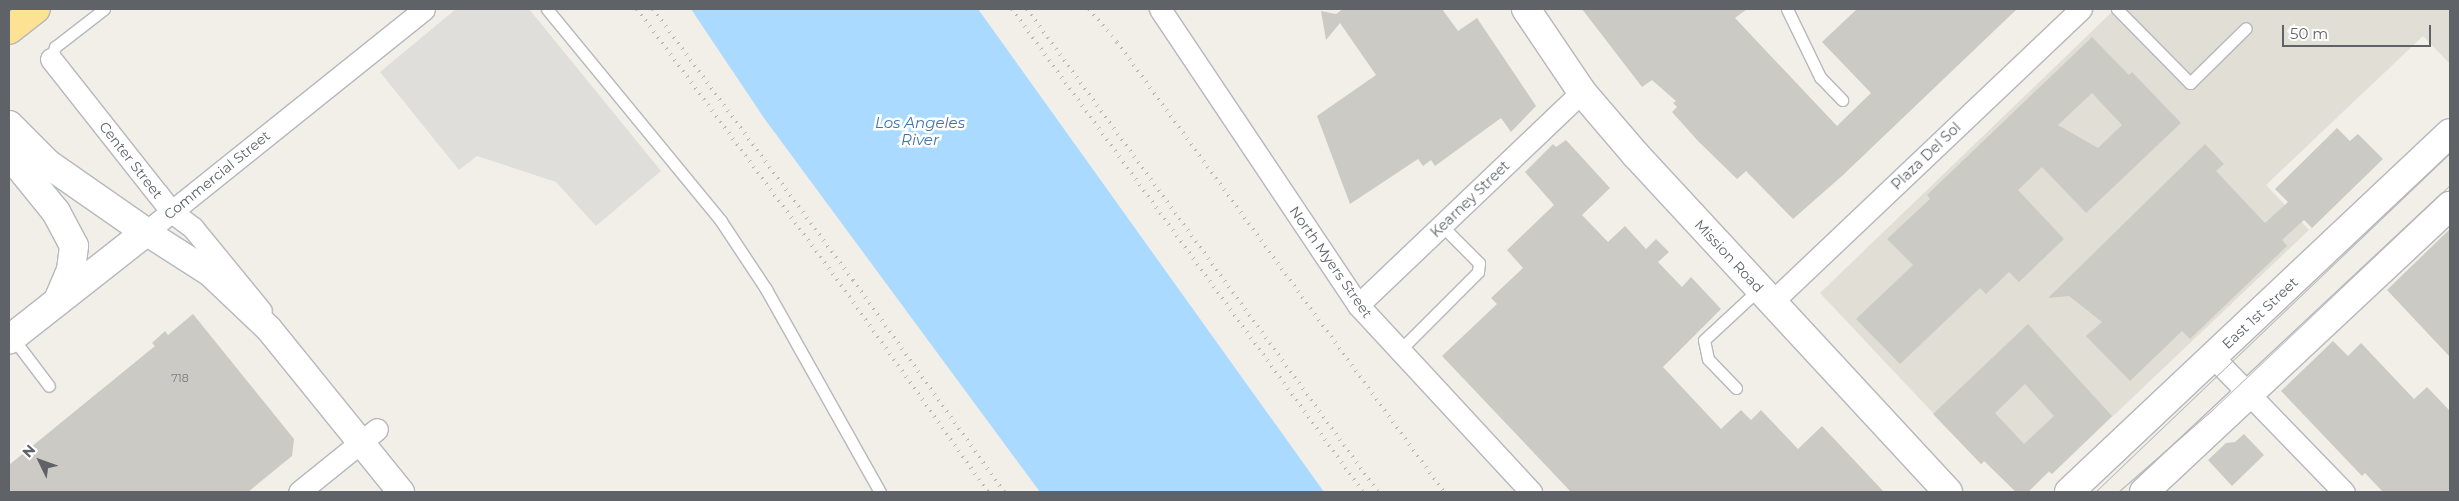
<!DOCTYPE html>
<html>
<head>
<meta charset="utf-8">
<style>
  body { margin:0 }
  #map { position:relative; width:2459px; height:501px; overflow:hidden; background:#f1efe8; font-family:Montserrat,sans-serif }
  div>[style] { position:absolute }
  .industrial>* { inset:0; background:#e0deda }
  .education>* { inset:0; background:#e1ded6 }
  .water>* { inset:0; background:#aadaff }
  .building>* { inset:0; background:#cccac5 }
  .roads { filter:drop-shadow(1px 0 #b5b8bc) drop-shadow(-1px 0 #b5b8bc) drop-shadow(0 1px #b5b8bc) drop-shadow(0 -1px #b5b8bc) }
  .service>* { height:11px; margin:-5.5px; padding:0 5.5px; transform-origin:5.5px; border-radius:5.5px; background:#fff }
  .minor>* { height:21px; margin:-10.5px; padding:0 10.5px; transform-origin:10.5px; border-radius:10.5px; background:#fff }
  .tertiary>* { height:26px; margin:-13px; padding:0 13px; transform-origin:13px; border-radius:13px; background:#fff }
  .secondary>* { height:28px; margin:-14px; padding:0 14px; transform-origin:14px; border-radius:14px; background:#fff }
  .motorway>* { height:28px; margin:-14px; padding:0 14px; transform-origin:14px; border-radius:14px; background:#fde293 }
  .tram>* { height:1px; margin:-0.5px; padding:0 0.5px; transform-origin:0.5px; border-radius:0.5px; background:#b6b7b8 }
  .rail>* { height:4px; margin-top:-2px; transform-origin:0; background:repeating-linear-gradient(90deg,#b6b7b8 0 1px,transparent 0 7px) }
  span { translate:-50% -50%; white-space:nowrap; text-align:center; line-height:1.15; -webkit-text-stroke:5px #fff; paint-order:stroke }
  .number-label { font-size:11px; color:#7a7d7f }
  .number-label span { -webkit-text-stroke-width:0 }
  .street-label { font-size:14px; color:#5f6368 }
  .water-label { font-size:15px; color:#4174aa; font-style:italic }
  .frame { position:absolute; inset:0; border:10px solid #5f6368; pointer-events:none }
  .north { position:absolute; left:15px; top:436px; width:50px; height:50px; -webkit-text-stroke:4px #fff; paint-order:stroke; rotate:312deg; font-size:14px; font-weight:700; line-height:20px; text-align:center; color:#5f6368 }
  .north::after { content:''; display:block; margin:auto; width:18px; height:22px; background:#5f6368; clip-path:polygon(50% 0,100% 100%,50% 72%,0 100%) }
  .scale { position:absolute; left:2282px; top:25px; width:149px; height:22px; box-sizing:border-box; border:2px solid #5f6368; border-top:0; padding-left:6px; font-size:15px; line-height:18px; white-space:nowrap; color:#5f6368; -webkit-text-stroke:4px #fff; paint-order:stroke }
</style>
</head>
<body>
<div id="map">
  <div class="industrial">
    <i style="clip-path:polygon(456px 9px,529px 9px,661px 171px,596px 226px,556px 182px,477px 156px,459px 170px,380px 72px)"></i>
  </div>
  <div class="education">
    <i style="clip-path:polygon(2115px 9px,2450px 9px,2450px 64px,2423px 36px,2266px 185px,2309px 230px,2052px 474px,2049px 472px,2028px 492px,2016px 492px,1985px 461px,1981px 464px,1820px 293px)"></i>
  </div>
  <div class="water">
    <i style="clip-path:polygon(691px 9px,978px 9px,1324px 492px,1040px 492px,764px 118px)"></i>
  </div>
  <div class="building">
    <i style="clip-path:polygon(1343px 9px,1442px 9px,1458px 31px,1477px 18px,1536px 106px,1511px 132px,1501px 118px,1435px 166px,1431px 160px,1423px 166px,1418px 159px,1350px 204px,1317px 116px,1376px 75px,1340px 23px,1326px 40px,1321px 11px,1336px 14px)"></i>
    <i style="clip-path:polygon(1582px 9px,1747px 9px,1735px 18px,1837px 126px,1871px 93px,1822px 42px,1857px 9px,2017px 9px,1842px 176px,1793px 219px,1746px 171px,1737px 179px,1698px 141px,1672px 112px,1677px 107px,1673px 103px,1676px 101px,1652px 80px,1642px 87px)"></i>
    <i style="clip-path:polygon(evenodd,2092px 37px,2129px 75px,2132px 72px,2181px 123px,2086px 213px,2042px 167px,2018px 190px,2064px 239px,2019px 282px,2009px 272px,1986px 294px,1980px 288px,1900px 364px,1856px 319px,1913px 265px,1887px 239px,1930px 199px,1927px 195px,2092px 37px,2092px 93px,2122px 125px,2098px 148px,2058px 125px,2092px 93px)"></i>
    <i style="clip-path:polygon(2337px 128px,2350px 141px,2358px 134px,2383px 159px,2312px 228px,2304px 220px,2282px 240px,2287px 246px,2190px 339px,2182px 331px,2130px 381px,2086px 336px,2102px 322px,2069px 296px,2048px 298px,2205px 144px,2224px 164px,2216px 171px,2265px 223px,2288px 202px,2275px 189px)"></i>
    <i style="clip-path:polygon(1566px 140px,1610px 188px,1582px 215px,1608px 242px,1625px 226px,1646px 249px,1656px 239px,1669px 252px,1658px 262px,1682px 287px,1691px 277px,1721px 309px,1663px 367px,1721px 429px,1741px 410px,1751px 420px,1761px 410px,1798px 449px,1822px 426px,1884px 492px,1571px 492px,1442px 356px,1497px 304px,1491px 298px,1523px 268px,1507px 250px,1554px 205px,1525px 172px,1553px 144px,1556px 147px)"></i>
    <i style="clip-path:polygon(2450px 229px,2450px 357px,2387px 290px)"></i>
    <i style="clip-path:polygon(193px 314px,294px 439px,292px 456px,248px 492px,9px 492px,9px 465px,155px 346px,152px 343px,165px 331px,168px 335px)"></i>
    <i style="clip-path:polygon(evenodd,2028px 324px,2112px 416px,2052px 474px,2049px 471px,2028px 492px,2016px 492px,1984px 461px,1981px 464px,1933px 414px,2028px 324px,2025px 384px,2054px 416px,2024px 444px,1995px 413px,2025px 384px)"></i>
    <i style="clip-path:polygon(2333px 341px,2348px 356px,2361px 343px,2414px 399px,2427px 387px,2450px 411px,2450px 492px,2383px 492px,2365px 473px,2362px 476px,2281px 391px)"></i>
    <i style="clip-path:polygon(2244px 434px,2264px 455px,2232px 486px,2208px 460px,2226px 443px,2235px 442px)"></i>
  </div>
  <div class="roads">
    <div class="service">
      <i style="left:547px;top:9px;width:274px;rotate:50.6deg"></i>
      <i style="left:721px;top:221px;width:82px;rotate:56.5deg"></i>
      <i style="left:766px;top:289px;width:233px;rotate:60.7deg"></i>
      <i style="left:1787px;top:9px;width:76px;rotate:64.1deg"></i>
      <i style="left:1820px;top:77px;width:32px;rotate:46deg"></i>
      <i style="left:2117px;top:9px;width:104px;rotate:45.4deg"></i>
      <i style="left:2190px;top:83px;width:78px;rotate:-44.5deg"></i>
      <i style="left:51px;top:59px;width:13px;rotate:-72deg"></i>
      <i style="left:55px;top:47px;width:62px;rotate:-37.8deg"></i>
      <i style="left:12px;top:337px;width:61px;rotate:52.9deg"></i>
      <i style="left:1400px;top:350px;width:110px;rotate:-45deg"></i>
      <i style="left:1478px;top:272px;width:9px;rotate:-84deg"></i>
      <i style="left:1479px;top:263px;width:52px;rotate:-135deg"></i>
      <i style="left:1736px;top:388px;width:40px;rotate:-134deg"></i>
      <i style="left:1708px;top:359px;width:19px;rotate:-102deg"></i>
      <i style="left:1704px;top:340px;width:75px;rotate:-42.8deg"></i>
    </div>
    <div class="minor">
      <i style="left:1160px;top:9px;width:356px;rotate:56.2deg"></i>
      <i style="left:1358px;top:305px;width:255px;rotate:47.2deg"></i>
      <i style="left:51px;top:59px;width:171px;rotate:51.7deg"></i>
      <i style="left:157px;top:193px;width:24px;rotate:52deg"></i>
      <i style="left:172px;top:212px;width:26px;rotate:37deg"></i>
      <i style="left:193px;top:228px;width:107px;rotate:50.7deg"></i>
      <i style="left:146px;top:232px;width:356px;rotate:-38.7deg"></i>
      <i style="left:1772px;top:302px;width:426px;rotate:-43.5deg"></i>
      <i style="left:1358px;top:305px;width:309px;rotate:-43.6deg"></i>
      <i style="left:2213px;top:357px;width:188px;rotate:45.9deg"></i>
      <i style="left:299px;top:492px;width:100px;rotate:-38.9deg"></i>
    </div>
    <div class="tertiary">
      <i style="left:146px;top:232px;width:76px;rotate:32.6deg"></i>
      <i style="left:210px;top:273px;width:81px;rotate:43.5deg"></i>
      <i style="left:269px;top:329px;width:210px;rotate:51deg"></i>
    </div>
    <div class="secondary">
      <i style="left:1526px;top:9px;width:100px;rotate:56deg"></i>
      <i style="left:1582px;top:92px;width:83px;rotate:49.4deg"></i>
      <i style="left:1636px;top:155px;width:459px;rotate:47.2deg"></i>
      <i style="left:9px;top:125px;width:55px;rotate:45deg"></i>
      <i style="left:48px;top:164px;width:119px;rotate:34.8deg"></i>
      <i style="left:146px;top:232px;width:174px;rotate:141.8deg"></i>
      <i style="left:9px;top:154px;width:75px;rotate:51deg"></i>
      <i style="left:56px;top:212px;width:38px;rotate:62deg"></i>
      <i style="left:74px;top:246px;width:24px;rotate:97deg"></i>
      <i style="left:71px;top:270px;width:34px;rotate:113deg"></i>
      <i style="left:2069px;top:492px;width:523px;rotate:-43.3deg"></i>
      <i style="left:2144px;top:492px;width:419px;rotate:-43.1deg"></i>
    </div>
    <div class="motorway">
      <i style="left:9px;top:30px;width:34px;rotate:-38deg"></i>
    </div>
  </div>
  <div class="tram">
    <i style="left:2095px;top:492px;width:491px;rotate:-43.7deg"></i>
    <i style="left:2118px;top:492px;width:126px;rotate:-41.1deg"></i>
    <i style="left:2213px;top:409px;width:326px;rotate:-43.4deg"></i>
  </div>
  <div class="rail">
    <i style="left:637px;top:9px;width:343px;rotate:53.5deg"></i>
    <i style="left:841px;top:285px;width:254px;rotate:54.6deg"></i>
    <i style="left:653px;top:9px;width:337px;rotate:53.6deg"></i>
    <i style="left:853px;top:280px;width:260px;rotate:54.5deg"></i>
    <i style="left:1012px;top:9px;width:597px;rotate:53.99deg"></i>
    <i style="left:1027px;top:9px;width:597px;rotate:53.99deg"></i>
    <i style="left:1089px;top:9px;width:43px;rotate:49.7deg"></i>
    <i style="left:1117px;top:42px;width:556px;rotate:54deg"></i>
  </div>
  <div class="number-label">
    <span style="left:180px;top:378px">718</span>
  </div>
  <div class="street-label">
    <span style="left:1926px;top:156px;rotate:-44deg">Plaza Del Sol</span>
    <span style="left:131px;top:160px;rotate:52deg">Center Street</span>
    <span style="left:217px;top:175px;rotate:-39deg">Commercial Street</span>
    <span style="left:1470px;top:199px;rotate:-44deg">Kearney Street</span>
    <span style="left:1729px;top:256px;rotate:47deg">Mission Road</span>
    <span style="left:1331px;top:262px;rotate:55deg">North Myers Street</span>
    <span style="left:2260px;top:313px;rotate:-43deg">East 1st Street</span>
  </div>
  <div class="water-label">
    <span style="left:920px;top:131px">Los Angeles<br>River</span>
  </div>
  <div class="frame"></div>
  <div class="north">N</div>
  <div class="scale">50 m</div>
</div>
</body>
</html>
